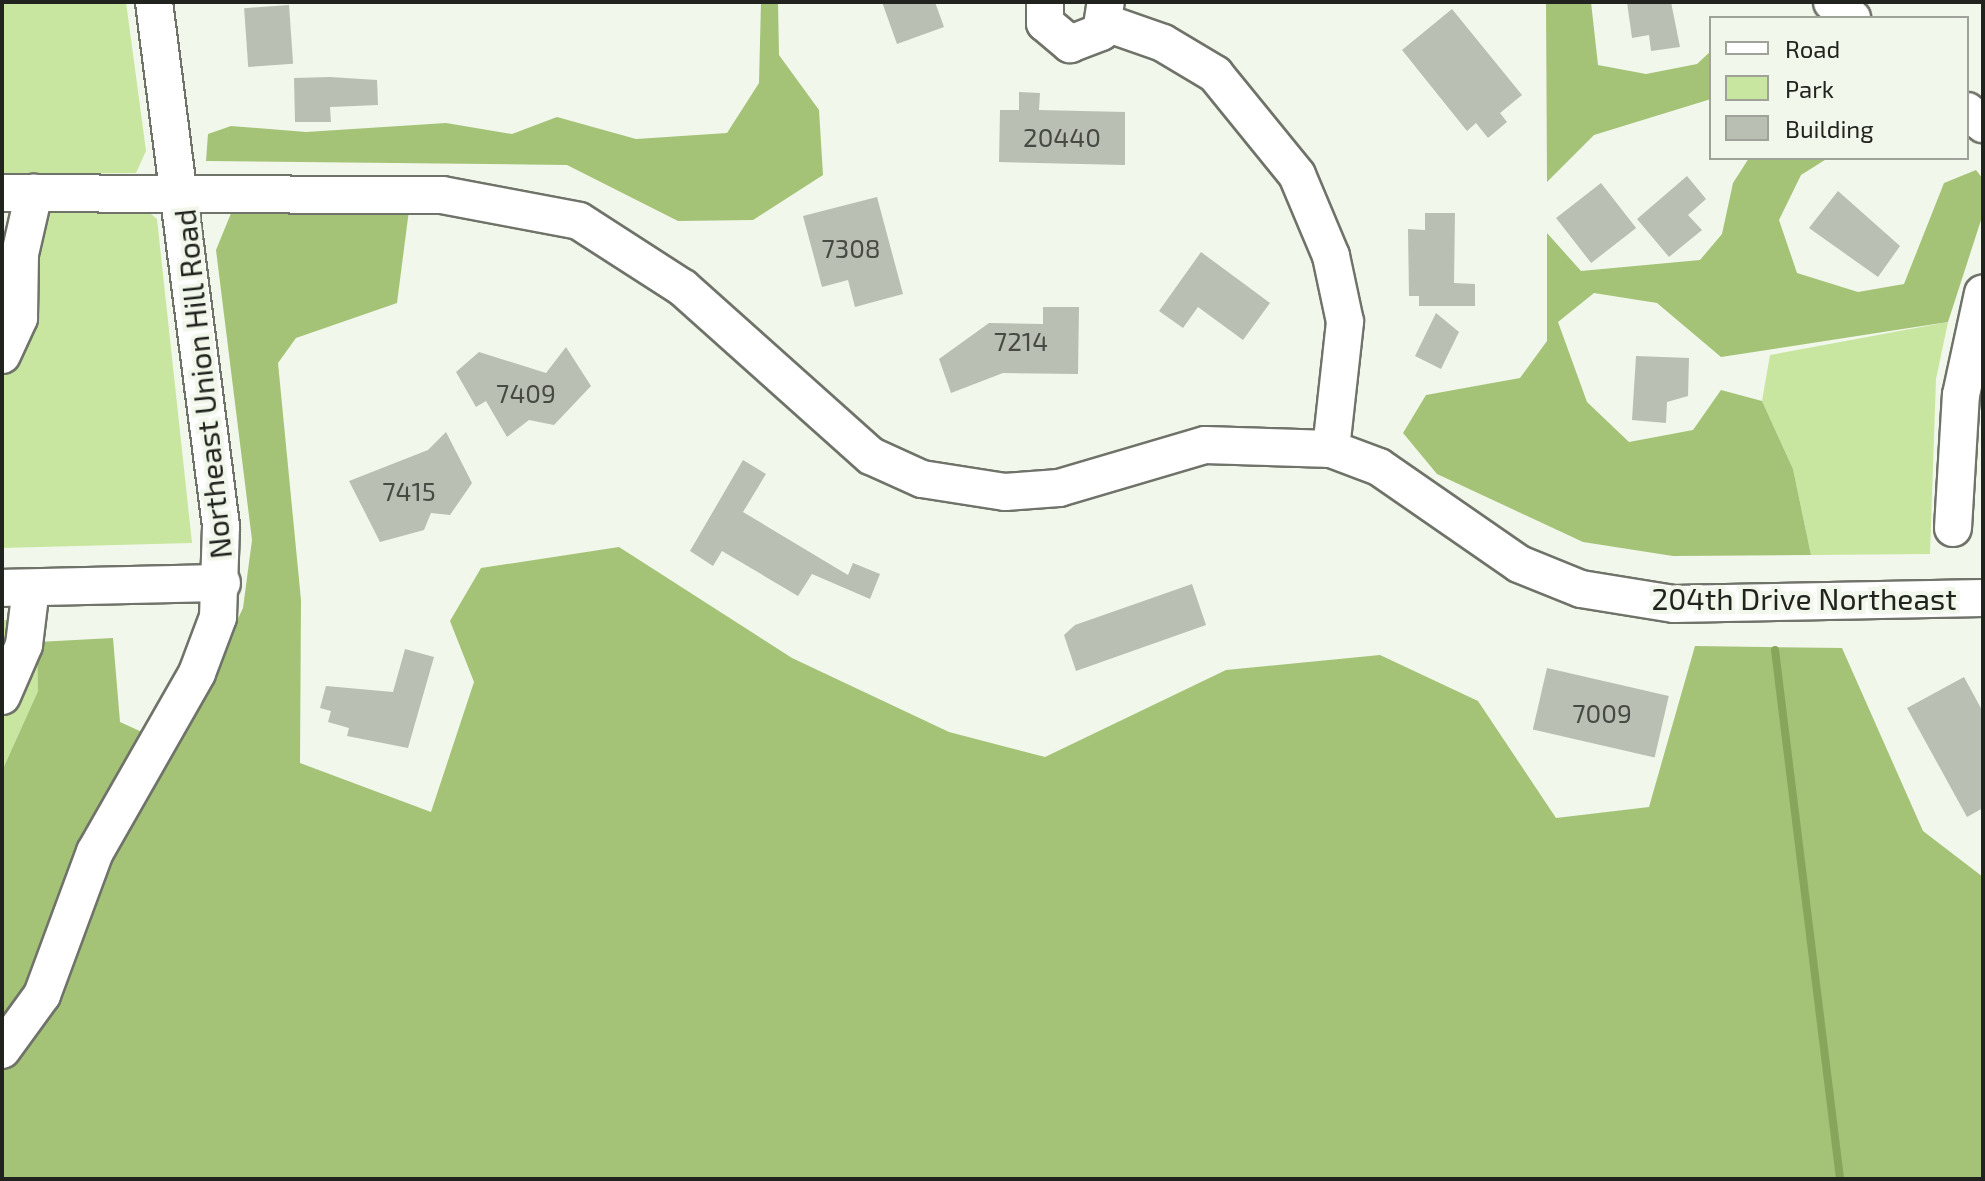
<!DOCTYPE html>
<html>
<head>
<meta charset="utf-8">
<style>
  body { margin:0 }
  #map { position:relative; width:1985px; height:1181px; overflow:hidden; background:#f1f7eb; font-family:"Exo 2",sans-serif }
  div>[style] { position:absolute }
  .green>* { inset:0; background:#c8e6a0 }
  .forest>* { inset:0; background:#a4c377 }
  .stream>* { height:8px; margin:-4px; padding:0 4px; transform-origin:4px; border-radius:4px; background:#88a65b }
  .building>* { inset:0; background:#babfb3; transform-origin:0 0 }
  .roads { filter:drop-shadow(2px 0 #6f7369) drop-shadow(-2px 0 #6f7369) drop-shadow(0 2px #6f7369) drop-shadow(0 -2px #6f7369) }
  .minor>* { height:36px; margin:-18px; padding:0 18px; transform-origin:18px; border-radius:18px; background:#fff }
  span { translate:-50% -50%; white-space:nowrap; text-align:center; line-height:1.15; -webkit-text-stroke:8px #f1f7eb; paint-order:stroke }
  .number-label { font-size:26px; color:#474a43 }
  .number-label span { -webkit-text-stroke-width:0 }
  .street-label { font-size:30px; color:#21231e }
  .frame { position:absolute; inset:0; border:4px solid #21231e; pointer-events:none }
  .legend { position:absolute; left:1709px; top:16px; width:260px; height:144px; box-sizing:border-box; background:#f1f7eb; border:2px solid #9ea299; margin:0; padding:10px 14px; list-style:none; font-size:24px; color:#21231e }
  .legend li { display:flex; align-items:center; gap:16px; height:40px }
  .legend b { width:40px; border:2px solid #9ea299 }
</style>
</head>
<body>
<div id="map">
  <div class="green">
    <i style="clip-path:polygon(2px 2px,126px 2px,146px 151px,136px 173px,2px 174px)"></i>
    <i style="clip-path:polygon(40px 204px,139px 204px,157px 219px,192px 543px,2px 548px,2px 368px)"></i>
    <i style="clip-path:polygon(1948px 322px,1936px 379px,1930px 554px,1811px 555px,1793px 469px,1762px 401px,1770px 355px)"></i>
    <i style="clip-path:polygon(2px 620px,37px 620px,38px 691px,2px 771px)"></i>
  </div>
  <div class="forest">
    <i style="clip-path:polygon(761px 2px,778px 2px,779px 55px,819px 110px,823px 175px,753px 220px,678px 221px,567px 165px,206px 161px,208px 134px,231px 126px,306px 132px,446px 123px,512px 134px,557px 117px,636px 139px,727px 133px,759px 83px)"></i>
    <i style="clip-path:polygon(1546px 2px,1591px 2px,1598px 65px,1646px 74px,1697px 64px,1711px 51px,1711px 99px,1594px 135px,1547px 182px)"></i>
    <i style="clip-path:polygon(1749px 158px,1828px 158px,1801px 175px,1779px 220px,1797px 273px,1858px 292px,1904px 284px,1944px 183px,1976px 170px,1983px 179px,1983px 214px,1948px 322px,1721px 357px,1657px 303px,1594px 293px,1558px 322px,1587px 402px,1629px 442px,1693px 430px,1721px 390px,1762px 401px,1793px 469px,1811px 555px,1673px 556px,1583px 542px,1437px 474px,1403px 433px,1426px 395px,1520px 378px,1547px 341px,1547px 233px,1581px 271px,1700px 260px,1722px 234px,1733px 183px)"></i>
    <i style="clip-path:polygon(234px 206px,409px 210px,397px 303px,296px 338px,278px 363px,301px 600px,300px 763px,431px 812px,474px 682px,450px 621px,481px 568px,619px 547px,792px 658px,949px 732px,1045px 757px,1226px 670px,1380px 655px,1478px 701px,1556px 818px,1649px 807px,1695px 646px,1842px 648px,1923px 831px,1983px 877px,1983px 1179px,2px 1179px,2px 771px,38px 691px,37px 642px,113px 638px,120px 722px,177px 748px,243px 608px,252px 540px,216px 250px)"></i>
  </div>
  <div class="stream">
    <i style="left:1775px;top:650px;width:533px;rotate:82.99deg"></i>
  </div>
  <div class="building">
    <i style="clip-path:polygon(882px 2px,935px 2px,944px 27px,897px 44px)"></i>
    <i style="clip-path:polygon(1627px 2px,1671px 2px,1680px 47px,1651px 51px,1649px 35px,1632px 38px)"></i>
    <i style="left:289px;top:5px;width:59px;height:45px;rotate:86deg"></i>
    <i style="clip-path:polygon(1452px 9px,1522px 95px,1500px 113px,1507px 122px,1488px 138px,1476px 123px,1467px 131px,1402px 50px)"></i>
    <i style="clip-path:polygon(330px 77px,377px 80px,378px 105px,330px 107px,331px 122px,295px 122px,294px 78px)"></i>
    <i style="clip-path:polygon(1019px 92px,1040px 93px,1039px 110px,1125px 112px,1125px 165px,999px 162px,1000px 110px,1019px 110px)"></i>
    <i style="clip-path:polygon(1687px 176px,1706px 199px,1688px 215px,1702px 230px,1669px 257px,1637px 219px)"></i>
    <i style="left:1601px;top:183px;width:57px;height:57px;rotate:52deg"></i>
    <i style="clip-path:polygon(1838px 191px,1900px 246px,1878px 277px,1809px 228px)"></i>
    <i style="clip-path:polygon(877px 197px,903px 294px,855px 307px,848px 280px,822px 287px,803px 216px)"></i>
    <i style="clip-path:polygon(1425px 213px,1455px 213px,1454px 283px,1475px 284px,1475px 306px,1419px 306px,1419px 296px,1409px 296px,1408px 229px,1425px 230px)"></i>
    <i style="clip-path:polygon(1201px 252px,1270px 303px,1243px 340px,1198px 307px,1183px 328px,1159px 311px)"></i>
    <i style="clip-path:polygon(1043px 307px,1079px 307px,1078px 374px,1003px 373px,951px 393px,939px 359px,989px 323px,1043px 324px)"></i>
    <i style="clip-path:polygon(1436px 313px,1459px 332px,1441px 369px,1415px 356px)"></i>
    <i style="clip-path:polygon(566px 347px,591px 386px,554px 425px,529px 420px,507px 437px,486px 401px,476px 407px,456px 372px,479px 352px,546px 373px)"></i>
    <i style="clip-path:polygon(1636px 356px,1689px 358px,1688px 396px,1667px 402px,1666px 423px,1632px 420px)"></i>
    <i style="clip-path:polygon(446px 432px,472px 483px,450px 515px,431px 513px,424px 530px,380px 542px,349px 481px,428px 450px)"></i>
    <i style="clip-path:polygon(743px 460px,766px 474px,743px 512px,848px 575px,853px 563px,880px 574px,870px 599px,812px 574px,798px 596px,722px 551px,713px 566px,690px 551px)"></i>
    <i style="clip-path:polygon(1192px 584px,1206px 625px,1076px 671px,1064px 635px,1075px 625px)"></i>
    <i style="clip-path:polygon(405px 649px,434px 657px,408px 748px,347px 736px,349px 728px,328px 722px,331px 711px,320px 708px,326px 686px,393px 692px)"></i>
    <i style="left:1547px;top:668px;width:125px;height:63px;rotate:13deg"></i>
    <i style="clip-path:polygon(1964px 677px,1983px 712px,1983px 808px,1967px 817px,1907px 708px)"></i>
  </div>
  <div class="roads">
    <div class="minor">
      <i style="left:1045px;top:2px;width:21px;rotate:90deg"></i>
      <i style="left:1045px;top:23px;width:33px;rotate:40deg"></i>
      <i style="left:1070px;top:44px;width:33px;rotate:-21deg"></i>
      <i style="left:1101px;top:32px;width:30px;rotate:-81deg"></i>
      <i style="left:1832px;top:2px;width:26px;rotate:39deg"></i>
      <i style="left:1106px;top:23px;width:60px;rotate:19.3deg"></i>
      <i style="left:1163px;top:43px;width:61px;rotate:30.8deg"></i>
      <i style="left:1215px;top:74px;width:130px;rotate:50.9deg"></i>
      <i style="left:1297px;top:175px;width:88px;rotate:67.2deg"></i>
      <i style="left:1331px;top:256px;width:67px;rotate:78deg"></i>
      <i style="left:1345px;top:322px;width:128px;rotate:96.3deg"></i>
      <i style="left:1967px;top:111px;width:21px;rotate:39deg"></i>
      <i style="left:2px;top:193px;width:440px;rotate:0.3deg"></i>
      <i style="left:442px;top:195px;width:139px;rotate:10.7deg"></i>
      <i style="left:579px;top:221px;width:124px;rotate:32.8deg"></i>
      <i style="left:683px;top:288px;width:252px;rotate:41.8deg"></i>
      <i style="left:871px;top:456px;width:56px;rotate:24.3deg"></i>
      <i style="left:922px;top:479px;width:84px;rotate:8.9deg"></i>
      <i style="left:1005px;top:492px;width:54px;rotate:-4.2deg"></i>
      <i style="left:1059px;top:488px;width:152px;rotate:-16.4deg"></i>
      <i style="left:1205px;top:445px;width:126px;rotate:1.8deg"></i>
      <i style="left:1331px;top:449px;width:51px;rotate:20.6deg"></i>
      <i style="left:1379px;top:467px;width:170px;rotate:34.7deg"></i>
      <i style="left:1519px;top:564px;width:67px;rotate:22deg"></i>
      <i style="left:1581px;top:589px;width:94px;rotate:9.2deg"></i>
      <i style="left:1674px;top:604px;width:309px;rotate:-1.1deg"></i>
      <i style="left:2px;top:355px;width:41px;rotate:-65.3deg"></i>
      <i style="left:19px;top:318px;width:64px;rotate:-89.1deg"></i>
      <i style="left:20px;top:254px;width:63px;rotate:-77.1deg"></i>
      <i style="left:1953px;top:528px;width:133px;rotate:-86.6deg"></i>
      <i style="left:1961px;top:395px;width:104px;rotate:-77.8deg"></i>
      <i style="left:2px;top:588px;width:220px;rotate:-1.3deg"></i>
      <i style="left:2px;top:696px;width:56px;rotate:-66.7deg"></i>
      <i style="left:24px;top:645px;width:57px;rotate:-83deg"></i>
      <i style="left:2px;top:1050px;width:68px;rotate:-54deg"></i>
      <i style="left:42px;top:995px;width:153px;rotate:-69.7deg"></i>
      <i style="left:95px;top:852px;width:206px;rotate:-60.3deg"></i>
      <i style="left:197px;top:673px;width:60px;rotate:-69.4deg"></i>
      <i style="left:218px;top:617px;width:91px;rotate:-88.1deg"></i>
      <i style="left:221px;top:526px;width:528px;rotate:-97.29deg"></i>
    </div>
  </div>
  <div class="number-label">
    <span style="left:1062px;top:137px">20440</span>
    <span style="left:851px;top:248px">7308</span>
    <span style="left:1021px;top:341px">7214</span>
    <span style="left:526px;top:393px">7409</span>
    <span style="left:409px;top:491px">7415</span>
    <span style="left:1602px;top:713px">7009</span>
  </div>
  <div class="street-label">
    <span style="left:202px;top:384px;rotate:-96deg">Northeast Union Hill Road</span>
    <span style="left:1804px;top:598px">204th Drive Northeast</span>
  </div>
  <div class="frame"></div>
  <ul class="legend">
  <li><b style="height:10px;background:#fff"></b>Road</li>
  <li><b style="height:22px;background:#c8e6a0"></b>Park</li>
  <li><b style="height:22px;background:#babfb3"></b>Building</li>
  </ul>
</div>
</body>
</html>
